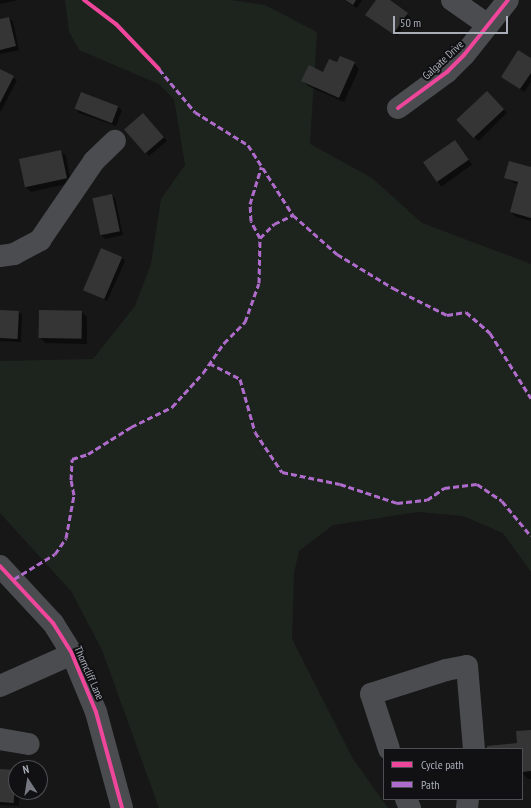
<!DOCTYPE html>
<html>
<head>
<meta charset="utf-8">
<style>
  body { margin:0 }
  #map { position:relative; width:531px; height:808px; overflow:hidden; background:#171717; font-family:"PT Sans Narrow",sans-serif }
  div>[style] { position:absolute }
  .green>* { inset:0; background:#1d241e }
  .shadow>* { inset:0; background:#0007; transform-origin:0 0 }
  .building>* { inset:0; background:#353536; transform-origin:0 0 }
  .minor>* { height:22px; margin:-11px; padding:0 11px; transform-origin:11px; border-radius:11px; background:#4b4c50 }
  .quiet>* { height:3px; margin-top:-1.5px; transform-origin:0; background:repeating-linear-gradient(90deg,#b06ccc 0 6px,transparent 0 9px) }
  .cycleway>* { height:4px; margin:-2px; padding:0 2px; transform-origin:2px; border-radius:2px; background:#ed469a }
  span { translate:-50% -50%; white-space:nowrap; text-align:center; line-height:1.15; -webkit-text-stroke:4px #111113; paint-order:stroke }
  .street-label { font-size:11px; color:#a8adb8 }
  .legend { position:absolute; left:383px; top:748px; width:140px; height:52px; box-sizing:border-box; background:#111113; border:1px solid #4d4f55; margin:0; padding:5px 7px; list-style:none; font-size:12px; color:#a8adb8 }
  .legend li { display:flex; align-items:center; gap:8px; height:20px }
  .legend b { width:20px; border:1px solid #4d4f55 }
  .north { position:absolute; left:8px; top:760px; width:40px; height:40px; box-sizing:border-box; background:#111113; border:1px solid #4d4f55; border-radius:50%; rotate:348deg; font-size:11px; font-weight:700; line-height:16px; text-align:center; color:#a8adb8 }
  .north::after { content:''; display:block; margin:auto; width:14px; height:18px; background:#757880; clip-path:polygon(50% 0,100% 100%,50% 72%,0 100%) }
  .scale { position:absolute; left:393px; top:16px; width:115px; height:18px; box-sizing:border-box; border:2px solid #a8adb8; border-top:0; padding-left:5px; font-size:12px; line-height:14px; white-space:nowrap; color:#a8adb8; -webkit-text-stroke:3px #111113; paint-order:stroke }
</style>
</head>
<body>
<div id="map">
  <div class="green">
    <i style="clip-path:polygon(65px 0,231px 0,265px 5px,317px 32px,310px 144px,372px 178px,422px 223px,531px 264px,531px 572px,503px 533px,463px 516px,418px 512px,333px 525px,299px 551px,294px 573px,292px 639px,353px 759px,388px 808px,159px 808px,102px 650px,71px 591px,0 513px,0 361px,93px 359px,135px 306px,151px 264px,161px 199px,185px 165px,174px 99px,159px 84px,79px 50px,69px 32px)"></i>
  </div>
  <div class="shadow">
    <i style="clip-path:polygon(0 0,19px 0,0 4px)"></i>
    <i style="clip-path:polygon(344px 0,362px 0,357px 8px)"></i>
    <i style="clip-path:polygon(377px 0,388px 0,411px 18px,397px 36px,370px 18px)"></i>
    <i style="clip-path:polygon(9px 18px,13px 22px,19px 50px,0 54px,0 20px)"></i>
    <i style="clip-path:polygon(531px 59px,531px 82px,524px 92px,502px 76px)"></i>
    <i style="clip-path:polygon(354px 63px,359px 69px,344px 102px,308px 86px,303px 81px,323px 73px,337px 64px)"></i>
    <i style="clip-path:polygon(0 70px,17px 80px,1px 111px,0 110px)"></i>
    <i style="left:487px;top:93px;width:28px;height:40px;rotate:45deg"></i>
    <i style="clip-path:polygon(82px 94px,118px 107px,122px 110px,116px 126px,79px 113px,76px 109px)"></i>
    <i style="clip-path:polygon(147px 118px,167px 141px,149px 156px,126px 129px)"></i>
    <i style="left:455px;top:141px;width:29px;height:38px;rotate:54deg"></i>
    <i style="clip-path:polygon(60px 151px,66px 156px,71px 183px,31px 192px,25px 186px)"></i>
    <i style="clip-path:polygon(531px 168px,531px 221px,516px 217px,511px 212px,518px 185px,506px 178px)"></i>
    <i style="clip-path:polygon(111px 195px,115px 198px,123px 235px,105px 239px,101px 235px,93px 198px)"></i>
    <i style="clip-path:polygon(121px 257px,125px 261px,107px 301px,84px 290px)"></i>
    <i style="clip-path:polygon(0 311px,19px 312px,22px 315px,21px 342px,0 341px)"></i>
    <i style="clip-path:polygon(82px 312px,87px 317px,87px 344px,45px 343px,40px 337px)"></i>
    <i style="clip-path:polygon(531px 731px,531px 779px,528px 779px,522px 773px,522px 749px,488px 749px,518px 744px)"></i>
    <i style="clip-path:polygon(0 770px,16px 771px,16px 792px,20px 792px,19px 806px,0 805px)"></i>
  </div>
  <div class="building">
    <i style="clip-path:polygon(345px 0,356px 0,353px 5px)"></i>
    <i style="clip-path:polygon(376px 0,390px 0,408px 13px,393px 34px,365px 15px)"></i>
    <i style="clip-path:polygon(9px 17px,16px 46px,0 50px,0 19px)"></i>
    <i style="clip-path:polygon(518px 50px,531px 58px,531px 73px,520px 89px,501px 77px)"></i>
    <i style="clip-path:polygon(340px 56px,355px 62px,339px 98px,301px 81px,309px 65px,323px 72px,329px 59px,337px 62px)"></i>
    <i style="clip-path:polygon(0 69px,14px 76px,0 103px)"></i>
    <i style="left:487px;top:91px;width:25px;height:42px;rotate:47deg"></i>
    <i style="left:81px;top:92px;width:40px;height:18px;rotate:21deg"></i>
    <i style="left:143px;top:113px;width:32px;height:25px;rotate:49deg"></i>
    <i style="left:455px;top:140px;width:24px;height:39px;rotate:55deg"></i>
    <i style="left:61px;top:150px;width:29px;height:43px;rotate:78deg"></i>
    <i style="clip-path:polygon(509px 161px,531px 167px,531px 218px,510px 212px,518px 182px,504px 178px)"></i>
    <i style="left:112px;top:194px;width:38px;height:20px;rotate:78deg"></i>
    <i style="left:101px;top:248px;width:23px;height:46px;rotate:23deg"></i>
    <i style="left:0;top:310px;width:19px;height:28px;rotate:3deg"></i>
    <i style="left:39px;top:310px;width:43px;height:28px;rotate:1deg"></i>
    <i style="clip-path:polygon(531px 730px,531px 771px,522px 772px,522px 749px,487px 749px,487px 746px,517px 743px,516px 731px)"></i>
    <i style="left:0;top:769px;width:16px;height:33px;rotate:4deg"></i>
  </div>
  <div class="minor">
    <i style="left:452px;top:0;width:44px;rotate:34.8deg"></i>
    <i style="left:398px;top:108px;width:61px;rotate:-36.3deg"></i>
    <i style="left:447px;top:72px;width:24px;rotate:-45deg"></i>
    <i style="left:464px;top:55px;width:70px;rotate:-51.3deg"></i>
    <i style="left:0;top:256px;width:14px;rotate:-8deg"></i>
    <i style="left:14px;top:254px;width:30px;rotate:-28deg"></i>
    <i style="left:40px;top:240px;width:96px;rotate:-55.6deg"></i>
    <i style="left:94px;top:161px;width:29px;rotate:-44deg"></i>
    <i style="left:0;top:566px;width:78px;rotate:47.1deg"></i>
    <i style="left:53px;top:623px;width:36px;rotate:58deg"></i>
    <i style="left:72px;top:654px;width:63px;rotate:67.5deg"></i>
    <i style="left:96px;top:712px;width:99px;rotate:74.8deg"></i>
    <i style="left:0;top:686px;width:79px;rotate:-24deg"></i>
    <i style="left:0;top:739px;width:29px;rotate:10deg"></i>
    <i style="left:389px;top:749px;width:58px;rotate:-108.1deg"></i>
    <i style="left:371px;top:694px;width:79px;rotate:-17.7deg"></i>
    <i style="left:446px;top:670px;width:21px;rotate:-11deg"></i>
    <i style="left:467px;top:666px;width:83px;rotate:85.2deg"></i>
    <i style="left:406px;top:799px;width:10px;rotate:66deg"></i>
    <i style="left:467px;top:808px;width:9px;rotate:-84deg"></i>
  </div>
  <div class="quiet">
    <i style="left:159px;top:69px;width:56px;rotate:50.1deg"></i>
    <i style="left:195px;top:112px;width:62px;rotate:31.9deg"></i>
    <i style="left:248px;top:145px;width:83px;rotate:57.3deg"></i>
    <i style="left:293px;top:215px;width:59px;rotate:41.6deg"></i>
    <i style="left:337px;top:254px;width:66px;rotate:31.3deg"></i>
    <i style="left:393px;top:288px;width:60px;rotate:26.6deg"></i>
    <i style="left:447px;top:315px;width:19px;rotate:-9deg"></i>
    <i style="left:466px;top:312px;width:32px;rotate:41deg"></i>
    <i style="left:490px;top:333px;width:77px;rotate:57.8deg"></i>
    <i style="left:260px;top:238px;width:19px;rotate:-118deg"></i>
    <i style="left:251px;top:221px;width:17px;rotate:-93deg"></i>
    <i style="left:250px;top:204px;width:39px;rotate:-73deg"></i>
    <i style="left:209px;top:363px;width:35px;rotate:27deg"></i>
    <i style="left:240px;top:379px;width:55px;rotate:74.2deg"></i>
    <i style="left:255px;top:432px;width:48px;rotate:56deg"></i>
    <i style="left:282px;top:472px;width:59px;rotate:11.7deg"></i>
    <i style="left:340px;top:484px;width:60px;rotate:18.4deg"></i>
    <i style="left:397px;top:503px;width:30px;rotate:-6deg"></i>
    <i style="left:427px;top:500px;width:21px;rotate:-35deg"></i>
    <i style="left:444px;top:488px;width:33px;rotate:-7deg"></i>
    <i style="left:477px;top:484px;width:30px;rotate:34deg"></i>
    <i style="left:502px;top:501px;width:45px;rotate:50.4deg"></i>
    <i style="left:14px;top:579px;width:48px;rotate:-31.4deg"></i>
    <i style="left:55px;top:554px;width:19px;rotate:-55deg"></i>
    <i style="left:66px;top:538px;width:44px;rotate:-79.5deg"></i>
    <i style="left:74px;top:495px;width:15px;rotate:-101deg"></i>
    <i style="left:71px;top:480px;width:21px;rotate:-87deg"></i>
    <i style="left:72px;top:459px;width:17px;rotate:-17deg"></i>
    <i style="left:88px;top:454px;width:51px;rotate:-32.1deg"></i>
    <i style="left:131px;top:427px;width:46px;rotate:-26deg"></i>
    <i style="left:172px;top:407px;width:46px;rotate:-47.6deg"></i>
    <i style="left:203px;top:373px;width:37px;rotate:-55deg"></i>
    <i style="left:224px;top:343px;width:30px;rotate:-45deg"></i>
    <i style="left:245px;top:322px;width:41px;rotate:-70.3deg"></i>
    <i style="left:259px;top:283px;width:45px;rotate:-88.7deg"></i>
    <i style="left:260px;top:238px;width:20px;rotate:-45deg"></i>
    <i style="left:274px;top:224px;width:21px;rotate:-25deg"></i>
  </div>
  <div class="cycleway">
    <i style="left:84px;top:0;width:40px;rotate:37deg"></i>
    <i style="left:116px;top:24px;width:62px;rotate:46.3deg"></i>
    <i style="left:398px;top:108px;width:61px;rotate:-36.3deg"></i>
    <i style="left:447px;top:72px;width:24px;rotate:-45deg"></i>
    <i style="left:464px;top:55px;width:70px;rotate:-51.3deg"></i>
    <i style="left:0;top:566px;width:78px;rotate:47.1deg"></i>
    <i style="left:53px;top:623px;width:36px;rotate:58deg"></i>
    <i style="left:72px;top:654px;width:63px;rotate:67.5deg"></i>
    <i style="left:96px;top:712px;width:99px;rotate:74.8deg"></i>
  </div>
  <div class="street-label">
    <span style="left:443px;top:60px;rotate:-43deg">Galgate Drive</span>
    <span style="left:89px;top:673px;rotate:66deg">Thorncliff Lane</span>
  </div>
  <ul class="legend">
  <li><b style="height:5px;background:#ed469a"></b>Cycle path</li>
  <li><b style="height:5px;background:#b06ccc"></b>Path</li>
  </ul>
  <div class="north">N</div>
  <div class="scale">50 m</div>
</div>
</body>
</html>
